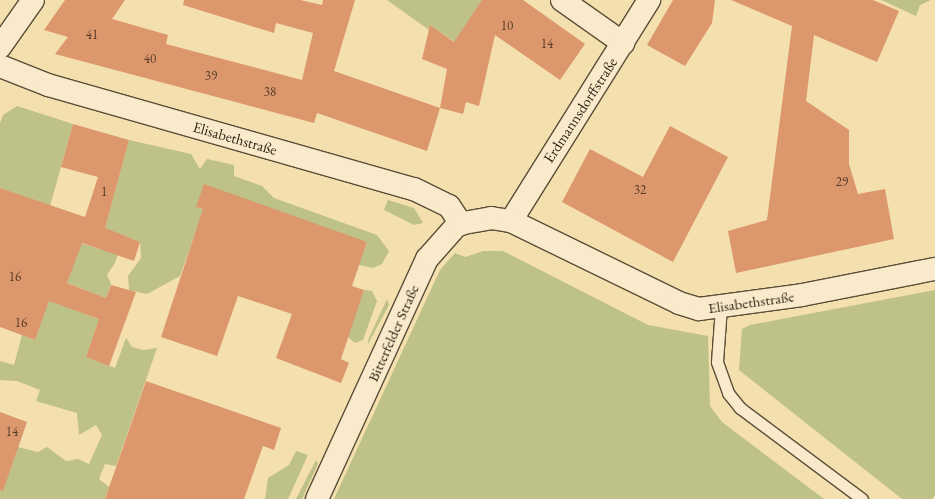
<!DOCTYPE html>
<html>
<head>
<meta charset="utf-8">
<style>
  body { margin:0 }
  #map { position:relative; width:935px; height:499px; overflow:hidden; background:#f4dfae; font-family:"EB Garamond",serif }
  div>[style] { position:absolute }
  .green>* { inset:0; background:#bec188 }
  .building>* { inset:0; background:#dc976c }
  .roads { filter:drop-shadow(1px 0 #5b4e38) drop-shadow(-1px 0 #5b4e38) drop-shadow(0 1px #5b4e38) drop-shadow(0 -1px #5b4e38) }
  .service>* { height:11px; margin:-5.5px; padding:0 5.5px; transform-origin:5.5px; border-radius:5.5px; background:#f8eaca }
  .minor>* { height:22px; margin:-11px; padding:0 11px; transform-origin:11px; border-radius:11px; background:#f8eaca }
  .tertiary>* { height:22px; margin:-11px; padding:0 11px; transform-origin:11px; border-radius:11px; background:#f8eaca }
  span { translate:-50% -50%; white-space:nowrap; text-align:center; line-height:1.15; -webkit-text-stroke:4px #f8eaca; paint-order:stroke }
  .number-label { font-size:13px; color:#553c28 }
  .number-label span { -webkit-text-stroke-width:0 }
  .street-label { font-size:15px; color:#281d11 }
</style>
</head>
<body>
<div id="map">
  <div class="green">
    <i style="clip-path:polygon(387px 0,482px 0,456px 43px,430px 25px,429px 30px)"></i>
    <i style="clip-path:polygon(881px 0,931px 0,920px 5px,916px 16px)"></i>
    <i style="clip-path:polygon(17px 106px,73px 124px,50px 206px,0 188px,0 123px,3px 115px)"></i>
    <i style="clip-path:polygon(129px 140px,191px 154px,200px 169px,207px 159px,234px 165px,234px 176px,262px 186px,274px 198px,377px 235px,389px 251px,382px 264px,373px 268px,359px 265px,367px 242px,196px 207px,211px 212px,196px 231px,180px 276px,147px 294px,129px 290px,128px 276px,141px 258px,140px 242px,124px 236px,115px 263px,107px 275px,111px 284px,106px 298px,67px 283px,70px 274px,39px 263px,50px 233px,99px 249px)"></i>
    <i style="clip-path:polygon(388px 200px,414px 208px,423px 223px,414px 225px,384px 210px)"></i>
    <i style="clip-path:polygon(483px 251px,503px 251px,648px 325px,708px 336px,710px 406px,722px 422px,824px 499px,334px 499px,440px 270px,455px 253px,465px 257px)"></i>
    <i style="clip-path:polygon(364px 290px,372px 291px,377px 301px,363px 340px,355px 343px,347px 336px)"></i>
    <i style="clip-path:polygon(935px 290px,935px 495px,932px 499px,902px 499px,739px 370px,742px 329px,750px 325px)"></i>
    <i style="clip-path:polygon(387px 299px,389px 305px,368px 344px,368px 340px)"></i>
    <i style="clip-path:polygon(49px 300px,99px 319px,86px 357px,115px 368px,126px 338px,132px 347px,143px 350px,157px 348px,116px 466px,105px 464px,99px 479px,109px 487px,105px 499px,0 499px,0 468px,10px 471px,18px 447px,38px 452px,47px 447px,66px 461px,78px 459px,89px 464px,102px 435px,96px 425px,79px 435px,77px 413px,36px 401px,40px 390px,17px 381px,0 380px,0 361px,14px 365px,22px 335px,35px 340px)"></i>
    <i style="clip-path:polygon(296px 451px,308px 455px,288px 499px,265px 499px,268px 478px,289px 465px)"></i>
    <i style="clip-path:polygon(316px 460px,318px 464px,302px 499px,296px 499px)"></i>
  </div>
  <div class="building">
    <i style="clip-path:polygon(65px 0,125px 0,112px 19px,168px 35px,166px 44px,302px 80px,313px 33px,276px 23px,274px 33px,183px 5px,184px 0,300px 0,322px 5px,323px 0,355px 0,334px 71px,440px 108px,427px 151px,317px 113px,314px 123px,55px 54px,68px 37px,44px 30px)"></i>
    <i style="clip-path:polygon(482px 0,523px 0,585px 44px,560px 80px,495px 35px,479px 106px,466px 102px,463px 114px,440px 108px,447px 69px,422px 59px,430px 25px,454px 42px)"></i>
    <i style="clip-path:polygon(673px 0,715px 0,712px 23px,685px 66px,647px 45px)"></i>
    <i style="clip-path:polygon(731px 0,873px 0,899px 11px,877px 62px,814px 35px,806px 101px,849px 130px,849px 164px,858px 194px,885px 189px,894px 239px,736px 273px,728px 231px,767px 220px,792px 26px)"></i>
    <i style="clip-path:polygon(73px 124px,129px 140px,105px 228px,140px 242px,134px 261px,82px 243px,67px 283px,106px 298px,111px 285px,136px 292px,109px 366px,86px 357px,99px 319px,49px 301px,35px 340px,0 327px,0 188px,85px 217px,98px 177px,61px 167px)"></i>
    <i style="clip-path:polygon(670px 126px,728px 157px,673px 262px,562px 202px,590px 149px,643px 177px)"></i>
    <i style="clip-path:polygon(204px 184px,367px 242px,352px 286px,364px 290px,341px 359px,349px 363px,341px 383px,276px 358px,292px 314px,238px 296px,217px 356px,161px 337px,203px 209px,196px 207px)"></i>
    <i style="clip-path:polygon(146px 381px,281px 428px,274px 450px,263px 446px,244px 499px,105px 499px)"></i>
    <i style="clip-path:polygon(0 412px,27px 422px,3px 491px,0 490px)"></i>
  </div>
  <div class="roads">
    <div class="service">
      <i style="left:721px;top:307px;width:55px;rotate:94.2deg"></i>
      <i style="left:717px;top:362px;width:33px;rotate:70deg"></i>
      <i style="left:728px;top:393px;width:19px;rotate:51deg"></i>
      <i style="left:740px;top:408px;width:152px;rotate:36.7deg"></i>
    </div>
    <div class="minor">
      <i style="left:562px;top:0;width:75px;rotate:35.2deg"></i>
      <i style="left:0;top:47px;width:57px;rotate:-54.9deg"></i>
      <i style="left:0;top:66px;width:52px;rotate:21.6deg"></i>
      <i style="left:48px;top:85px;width:380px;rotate:15.9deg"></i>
      <i style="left:414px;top:189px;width:39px;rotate:26deg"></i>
      <i style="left:449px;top:206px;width:22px;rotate:56deg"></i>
      <i style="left:511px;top:221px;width:261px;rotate:-58deg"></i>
    </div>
    <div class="tertiary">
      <i style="left:317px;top:499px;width:264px;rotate:-65.4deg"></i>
      <i style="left:427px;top:259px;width:47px;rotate:-48.5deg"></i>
      <i style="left:458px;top:224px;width:34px;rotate:-10deg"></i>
      <i style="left:491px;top:218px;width:20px;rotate:9deg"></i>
      <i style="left:511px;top:221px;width:187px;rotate:26deg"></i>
      <i style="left:679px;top:303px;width:21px;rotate:17deg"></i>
      <i style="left:699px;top:309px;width:104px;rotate:-7.7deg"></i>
      <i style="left:802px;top:295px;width:136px;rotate:-11.1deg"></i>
    </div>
  </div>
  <div class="number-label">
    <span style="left:507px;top:26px">10</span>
    <span style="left:92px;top:35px">41</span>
    <span style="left:547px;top:44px">14</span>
    <span style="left:150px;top:59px">40</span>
    <span style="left:211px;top:76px">39</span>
    <span style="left:270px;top:92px">38</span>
    <span style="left:842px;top:182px">29</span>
    <span style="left:640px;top:190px">32</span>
    <span style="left:104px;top:192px">1</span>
    <span style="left:15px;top:277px">16</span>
    <span style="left:21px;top:323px">16</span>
    <span style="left:12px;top:432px">14</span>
  </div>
  <div class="street-label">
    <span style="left:580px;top:110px;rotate:-57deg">Erdmannsdorffstraße</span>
    <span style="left:235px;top:138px;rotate:16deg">Elisabethstraße</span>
    <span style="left:751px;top:302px;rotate:-8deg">Elisabethstraße</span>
    <span style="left:393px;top:333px;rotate:-66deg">Bitterfelder Straße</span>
  </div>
</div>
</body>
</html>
